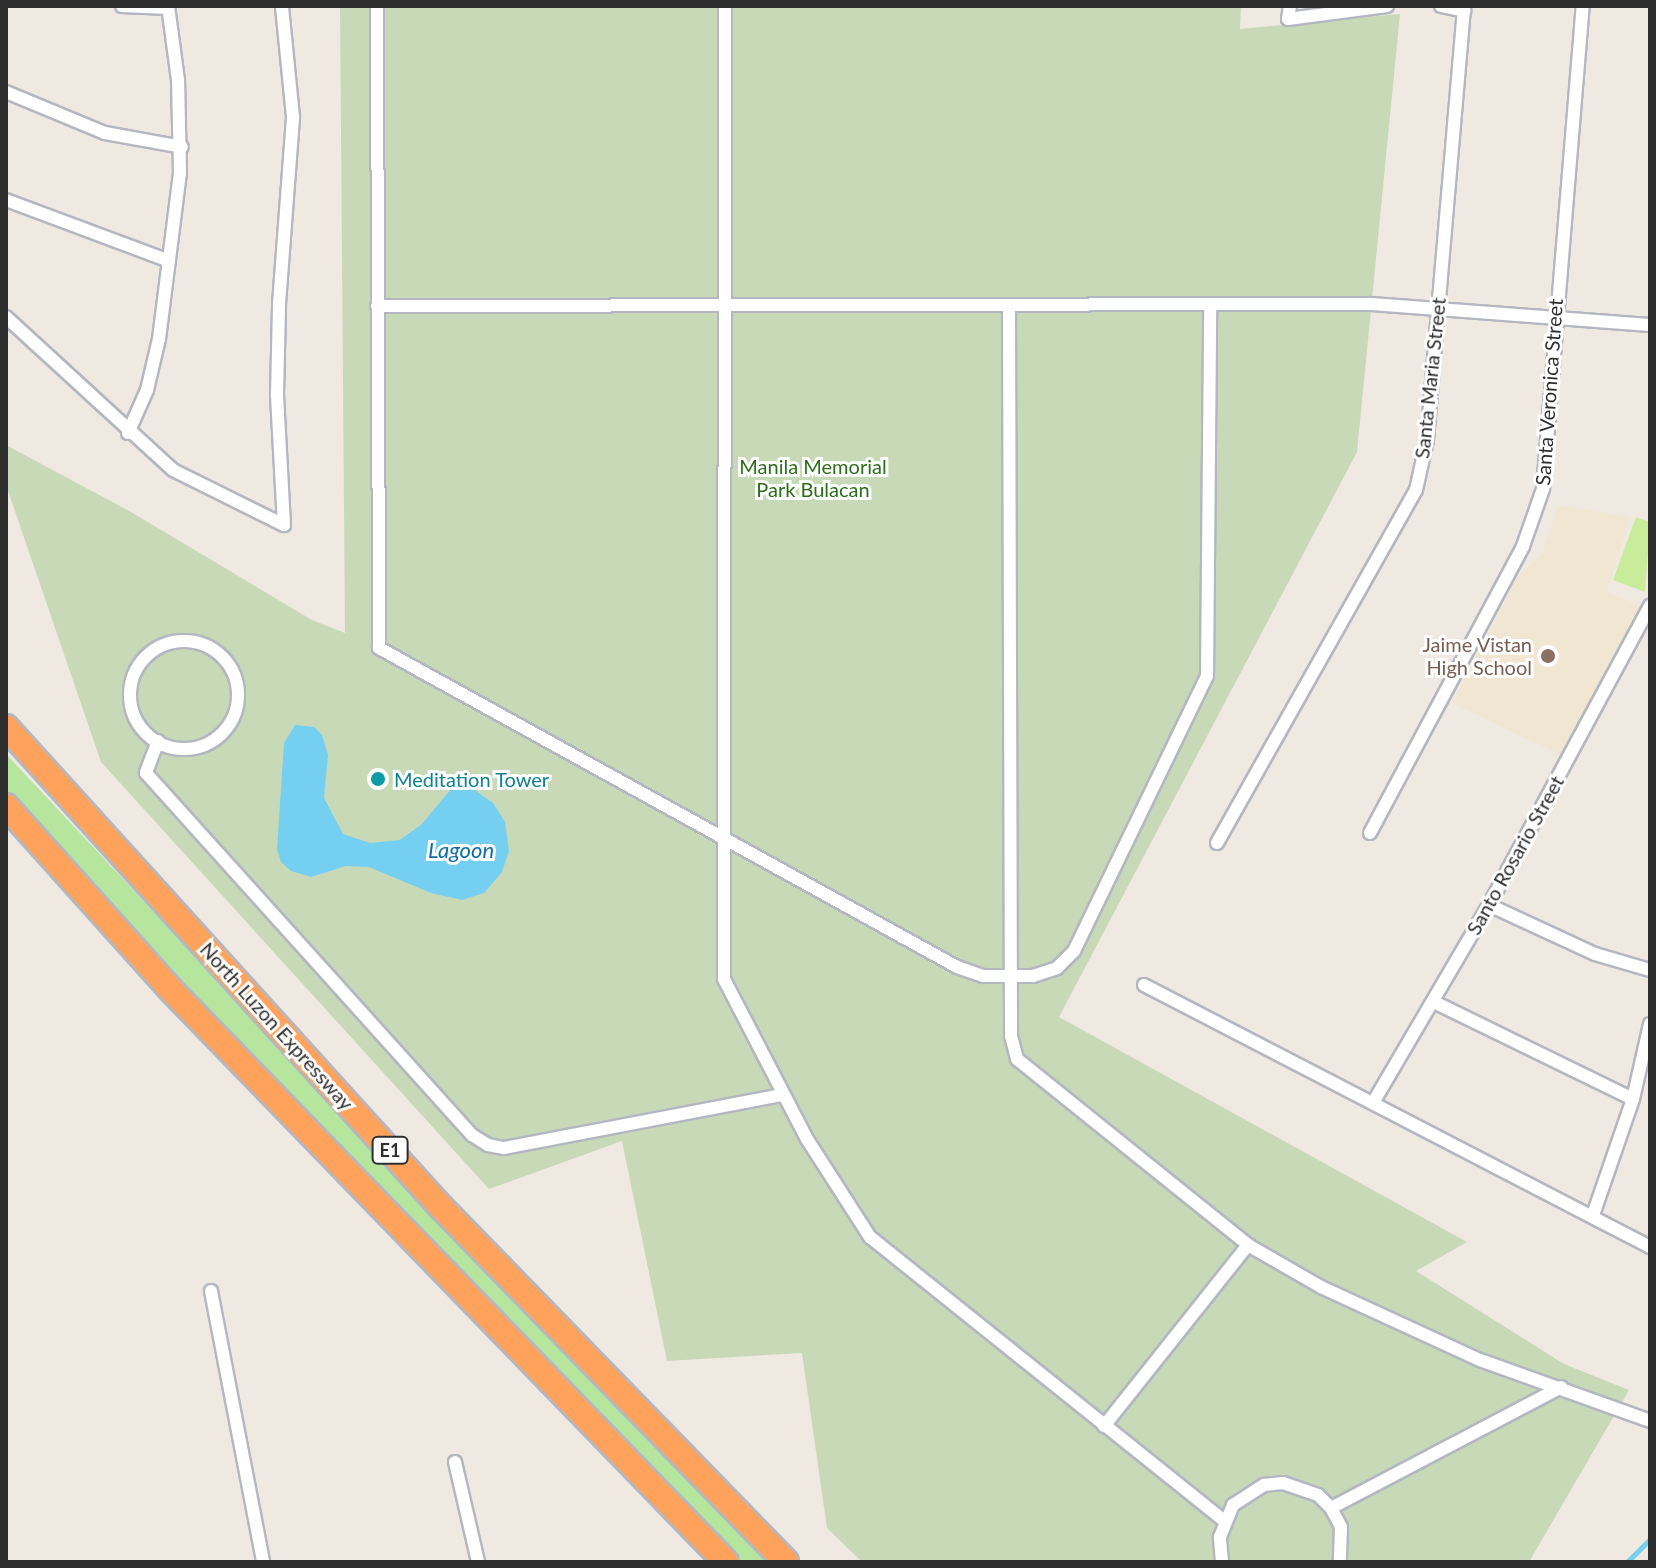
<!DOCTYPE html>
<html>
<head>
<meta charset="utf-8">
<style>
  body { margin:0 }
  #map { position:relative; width:1656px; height:1568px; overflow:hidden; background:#efe9e1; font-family:Lato,sans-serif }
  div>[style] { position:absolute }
  .education>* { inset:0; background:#f0e6d1 }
  .green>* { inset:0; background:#b6e59e }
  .cemetery>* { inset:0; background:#c8d9b8 }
  .pitch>* { inset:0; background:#c9ec9a }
  .water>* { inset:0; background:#75cff0 }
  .stream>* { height:5px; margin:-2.5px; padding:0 2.5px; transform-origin:2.5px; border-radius:2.5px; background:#75cff0 }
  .roads { filter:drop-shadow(2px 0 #b4b7c1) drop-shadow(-2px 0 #b4b7c1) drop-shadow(0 2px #b4b7c1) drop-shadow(0 -2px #b4b7c1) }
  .minor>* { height:12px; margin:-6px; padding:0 6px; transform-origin:6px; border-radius:6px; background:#fff }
  .minor>.ring { margin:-6px; padding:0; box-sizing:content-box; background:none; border:12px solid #fff; border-radius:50% }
  .motorway>* { height:24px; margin:-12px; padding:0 12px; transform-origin:12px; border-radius:12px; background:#ffa35c }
  .dots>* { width:22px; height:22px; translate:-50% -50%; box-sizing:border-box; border:4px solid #fff; border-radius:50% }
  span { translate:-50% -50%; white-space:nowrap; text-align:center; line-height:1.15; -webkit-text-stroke:6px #fff; paint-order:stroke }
  .shield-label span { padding:2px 6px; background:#fff; border:2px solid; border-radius:6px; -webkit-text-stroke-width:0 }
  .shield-label { font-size:18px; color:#2e2e2e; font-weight:700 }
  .street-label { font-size:20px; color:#2e2e2e }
  .park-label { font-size:20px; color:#2c6e1b }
  .education-label { font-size:20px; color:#785e54 }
  .right { translate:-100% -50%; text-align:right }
  .culture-label { font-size:20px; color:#0d838f }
  .left { translate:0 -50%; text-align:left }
  .water-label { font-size:22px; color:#0d6fa3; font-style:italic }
  .frame { position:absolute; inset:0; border:8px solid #2e2e2e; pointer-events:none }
</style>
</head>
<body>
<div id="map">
  <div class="education">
    <i style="clip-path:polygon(1559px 505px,1630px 517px,1607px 592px,1647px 608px,1561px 755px,1452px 703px,1518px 577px,1543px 552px)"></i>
  </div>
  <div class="green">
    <i style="clip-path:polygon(6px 754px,458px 1237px,774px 1562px,740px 1562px,495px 1320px,6px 789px)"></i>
  </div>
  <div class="cemetery">
    <i style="clip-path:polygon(340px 6px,1241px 6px,1240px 29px,1400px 14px,1357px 452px,1059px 1017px,1467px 1242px,1416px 1271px,1564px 1364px,1629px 1390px,1529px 1562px,862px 1562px,827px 1528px,802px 1353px,667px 1361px,622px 1141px,489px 1189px,101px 762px,6px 485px,6px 445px,131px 512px,312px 620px,345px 633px)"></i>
  </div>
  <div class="pitch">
    <i style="clip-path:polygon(1636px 517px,1650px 522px,1645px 592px,1613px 580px)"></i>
  </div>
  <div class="water">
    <i style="clip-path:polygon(295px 725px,314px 727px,322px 735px,328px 755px,324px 798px,343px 834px,370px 843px,400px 840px,422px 824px,451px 789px,472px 788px,493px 803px,505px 822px,509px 851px,502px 872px,484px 893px,462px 900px,431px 893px,369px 867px,346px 866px,311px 877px,291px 871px,281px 862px,277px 849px,284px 743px)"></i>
  </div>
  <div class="stream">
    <i style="left:1627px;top:1562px;width:33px;rotate:-45deg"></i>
  </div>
  <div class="roads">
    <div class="minor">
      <i style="left:122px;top:6px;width:46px;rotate:2.5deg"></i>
      <i style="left:377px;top:6px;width:642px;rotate:89.82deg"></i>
      <i style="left:379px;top:648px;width:660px;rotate:28.89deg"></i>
      <i style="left:957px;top:967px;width:28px;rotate:19deg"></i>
      <i style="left:983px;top:976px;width:50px"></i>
      <i style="left:1033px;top:976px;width:25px;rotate:-18deg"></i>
      <i style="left:1057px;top:968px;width:24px;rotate:-45deg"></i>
      <i style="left:1074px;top:951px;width:305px;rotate:-64.2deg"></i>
      <i style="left:1207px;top:676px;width:371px;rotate:-89.5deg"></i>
      <i style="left:725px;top:6px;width:973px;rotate:90.06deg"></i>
      <i style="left:724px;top:979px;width:180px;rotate:62.6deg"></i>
      <i style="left:807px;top:1139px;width:117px;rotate:57.3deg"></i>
      <i style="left:870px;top:1237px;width:454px;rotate:38.7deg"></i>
      <i style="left:1290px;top:6px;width:13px;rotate:99deg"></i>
      <i style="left:1288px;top:19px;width:100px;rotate:-7.5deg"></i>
      <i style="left:1441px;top:6px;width:24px;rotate:12deg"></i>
      <i style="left:6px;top:92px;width:107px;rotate:22.5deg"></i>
      <i style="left:105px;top:133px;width:78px;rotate:10.3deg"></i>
      <i style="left:6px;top:200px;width:174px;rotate:20.5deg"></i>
      <i style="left:1009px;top:305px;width:731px;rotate:89.84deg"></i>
      <i style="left:1011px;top:1036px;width:24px;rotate:75deg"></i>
      <i style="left:1017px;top:1059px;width:297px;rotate:38.8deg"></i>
      <i style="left:1248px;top:1245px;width:84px;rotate:29.9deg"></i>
      <i style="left:1321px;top:1287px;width:175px;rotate:24.7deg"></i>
      <i style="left:1480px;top:1360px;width:181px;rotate:19.7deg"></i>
      <i style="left:377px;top:306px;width:994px;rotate:-0.12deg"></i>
      <i style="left:1371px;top:304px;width:280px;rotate:4.3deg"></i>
      <i style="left:6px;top:317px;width:226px;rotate:42.5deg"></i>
      <i style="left:173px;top:470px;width:124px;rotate:26.4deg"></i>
      <i style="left:284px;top:525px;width:130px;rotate:-93.1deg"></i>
      <i style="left:277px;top:395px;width:91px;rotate:-88.7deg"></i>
      <i style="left:279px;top:304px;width:188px;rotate:-85.7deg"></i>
      <i style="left:293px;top:117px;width:112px;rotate:-95.7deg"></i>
      <i style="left:128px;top:433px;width:47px;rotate:-66.2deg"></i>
      <i style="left:147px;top:390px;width:52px;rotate:-76.8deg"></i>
      <i style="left:159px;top:339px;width:167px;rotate:-82.8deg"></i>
      <i style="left:180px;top:173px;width:93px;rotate:-91.2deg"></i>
      <i style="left:178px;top:80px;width:75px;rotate:-97.7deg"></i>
      <i class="ring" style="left:130px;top:641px;width:96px;height:96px"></i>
      <i style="left:158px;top:741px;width:34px;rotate:111deg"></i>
      <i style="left:146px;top:773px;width:487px;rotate:48deg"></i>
      <i style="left:472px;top:1135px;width:19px;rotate:32deg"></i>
      <i style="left:488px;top:1145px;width:16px;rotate:11deg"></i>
      <i style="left:504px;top:1148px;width:284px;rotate:-10.8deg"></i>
      <i style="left:1370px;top:833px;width:325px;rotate:-61.9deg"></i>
      <i style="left:1523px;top:546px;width:60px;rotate:-70.7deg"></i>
      <i style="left:1543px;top:489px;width:485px;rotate:-85.3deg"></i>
      <i style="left:1217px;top:843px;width:405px;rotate:-60.6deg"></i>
      <i style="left:1416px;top:490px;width:51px;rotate:-77.6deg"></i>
      <i style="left:1427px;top:440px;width:436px;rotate:-85.1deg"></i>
      <i style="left:1489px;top:905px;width:117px;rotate:24.8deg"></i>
      <i style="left:1595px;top:954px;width:57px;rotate:16.2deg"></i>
      <i style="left:1144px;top:985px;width:570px;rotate:27.37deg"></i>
      <i style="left:1434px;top:1002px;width:221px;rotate:26deg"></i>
      <i style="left:1374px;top:1101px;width:227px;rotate:-59.6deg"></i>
      <i style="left:1489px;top:905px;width:340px;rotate:-61.7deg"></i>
      <i style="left:1593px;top:1215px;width:123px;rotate:-71deg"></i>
      <i style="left:1633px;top:1099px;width:77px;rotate:-77.2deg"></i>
      <i style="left:211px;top:1291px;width:276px;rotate:79.1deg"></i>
      <i style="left:1104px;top:1426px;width:231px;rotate:-51.5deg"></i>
      <i style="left:455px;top:1462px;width:103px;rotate:77deg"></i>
      <i style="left:1331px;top:1508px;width:260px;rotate:-27.7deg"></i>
      <i style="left:1222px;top:1562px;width:25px;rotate:-95deg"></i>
      <i style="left:1220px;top:1537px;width:35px;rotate:-68deg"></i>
      <i style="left:1233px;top:1505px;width:37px;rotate:-33deg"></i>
      <i style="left:1264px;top:1485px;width:19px;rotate:-6deg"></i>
      <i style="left:1283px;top:1483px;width:37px;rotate:19deg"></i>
      <i style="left:1318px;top:1495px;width:18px;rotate:45deg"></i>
      <i style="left:1331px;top:1508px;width:21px;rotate:62deg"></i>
      <i style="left:1341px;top:1527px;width:35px;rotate:92deg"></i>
    </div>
    <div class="motorway">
      <i style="left:6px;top:727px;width:648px;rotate:47.82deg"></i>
      <i style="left:441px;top:1207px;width:495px;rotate:45.8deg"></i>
      <i style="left:6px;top:806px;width:250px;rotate:48.1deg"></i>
      <i style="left:173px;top:992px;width:794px;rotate:45.87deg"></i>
    </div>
  </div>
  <div class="dots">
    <i style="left:1548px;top:656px;background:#8d6e63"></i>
    <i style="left:378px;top:779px;background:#0f9aa8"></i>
  </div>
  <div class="shield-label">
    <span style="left:390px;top:1150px">E1</span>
  </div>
  <div class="street-label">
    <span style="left:1430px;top:378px;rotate:-84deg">Santa Maria Street</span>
    <span style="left:1549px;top:392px;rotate:-86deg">Santa Veronica Street</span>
    <span style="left:1515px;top:855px;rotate:-61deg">Santo Rosario Street</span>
    <span style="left:277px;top:1026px;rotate:48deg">North Luzon Expressway</span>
  </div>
  <div class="park-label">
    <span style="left:813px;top:478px">Manila Memorial<br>Park Bulacan</span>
  </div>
  <div class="education-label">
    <span class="right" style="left:1532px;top:656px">Jaime Vistan<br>High School</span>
  </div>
  <div class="culture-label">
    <span class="left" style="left:394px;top:779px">Meditation Tower</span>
  </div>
  <div class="water-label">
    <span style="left:461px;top:850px">Lagoon</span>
  </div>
  <div class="frame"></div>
</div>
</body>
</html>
